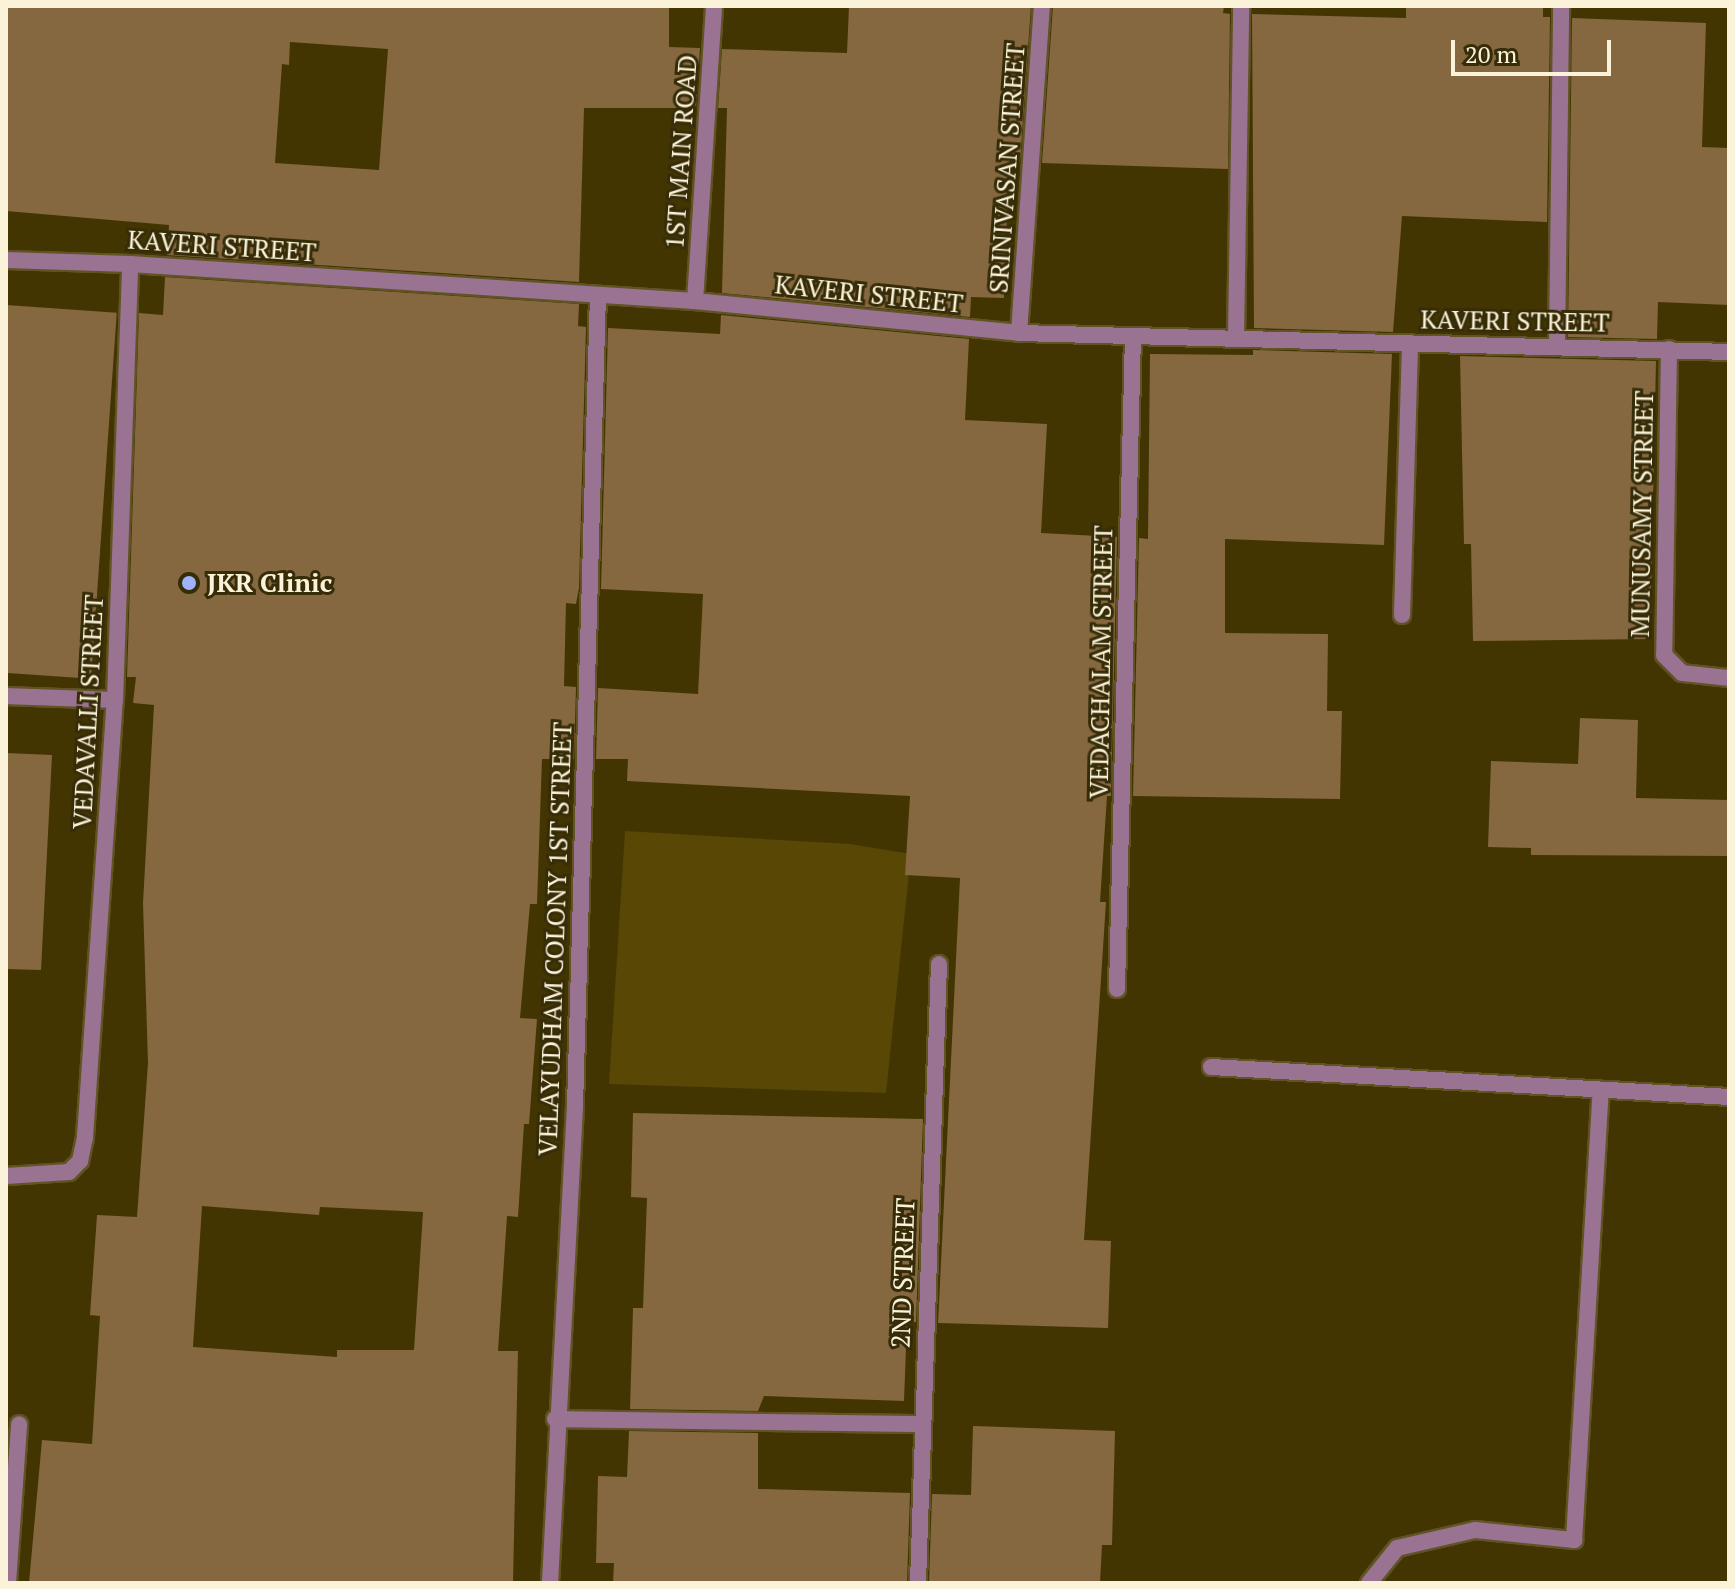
<!DOCTYPE html>
<html>
<head>
<meta charset="utf-8">
<style>
  body { margin:0 }
  #map { position:relative; width:1735px; height:1589px; overflow:hidden; background:#433502; font-family:"PT Serif",serif }
  div>[style] { position:absolute }
  .green>* { inset:0; background:#584705 }
  .building>* { inset:0; background:#856740; transform-origin:0 0 }
  .roads { filter:drop-shadow(2px 0 #605324) drop-shadow(-2px 0 #605324) drop-shadow(0 2px #605324) drop-shadow(0 -2px #605324) }
  .minor>* { height:16px; margin:-8px; padding:0 8px; transform-origin:8px; border-radius:8px; background:#9a7393 }
  .dots>* { width:22px; height:22px; translate:-50% -50%; box-sizing:border-box; border:4px solid #362c07; border-radius:50% }
  span { translate:-50% -50%; white-space:nowrap; text-align:center; line-height:1.15; -webkit-text-stroke:6px #362c07; paint-order:stroke }
  .street-label { font-size:26px; color:#faf2d9 }
  .poi-label { font-size:26px; color:#faf2d9; font-weight:700 }
  .left { translate:0 -50%; text-align:left }
  .frame { position:absolute; inset:0; border:8px solid #faf2d9; pointer-events:none }
  .scale { position:absolute; left:1451px; top:40px; width:160px; height:36px; box-sizing:border-box; border:4px solid #faf2d9; border-top:0; padding-left:10px; font-size:24px; line-height:28px; white-space:nowrap; color:#faf2d9; -webkit-text-stroke:6px #362c07; paint-order:stroke }
</style>
</head>
<body>
<div id="map">
  <div class="green">
    <i style="clip-path:polygon(625px 831px,850px 844px,911px 854px,886px 1093px,609px 1084px)"></i>
  </div>
  <div class="building">
    <i style="clip-path:polygon(evenodd,6px 6px,669px 6px,669px 47px,700px 48px,696px 108px,584px 108px,579px 282px,167px 255px,169px 225px,6px 211px,6px 6px,290px 42px,388px 49px,379px 170px,275px 163px,282px 64px,289px 65px,290px 42px)"></i>
    <i style="clip-path:polygon(849px 6px,1031px 6px,1020px 162px,1009px 161px,1004px 298px,971px 297px,970px 317px,722px 293px,727px 108px,718px 108px,722px 49px,847px 53px)"></i>
    <i style="clip-path:polygon(1053px 6px,1224px 6px,1223px 13px,1230px 14px,1228px 169px,1042px 163px)"></i>
    <i style="clip-path:polygon(1406px 6px,1543px 6px,1543px 17px,1550px 17px,1547px 222px,1402px 216px,1393px 332px,1254px 328px,1252px 14px,1406px 18px)"></i>
    <i style="clip-path:polygon(1572px 18px,1706px 23px,1702px 147px,1729px 148px,1729px 305px,1658px 302px,1657px 339px,1568px 337px)"></i>
    <i style="clip-path:polygon(evenodd,165px 277px,579px 304px,578px 326px,586px 327px,579px 588px,576px 604px,566px 603px,564px 686px,576px 687px,574px 759px,542px 759px,537px 904px,530px 904px,520px 1018px,537px 1019px,529px 1124px,524px 1124px,518px 1217px,507px 1216px,498px 1351px,518px 1351px,513px 1583px,29px 1583px,42px 1440px,92px 1444px,100px 1316px,90px 1315px,97px 1215px,137px 1217px,148px 1063px,143px 903px,154px 705px,133px 703px,136px 677px,127px 677px,139px 313px,163px 315px,165px 277px,202px 1206px,319px 1215px,320px 1207px,423px 1212px,414px 1350px,337px 1350px,337px 1357px,193px 1347px,202px 1206px)"></i>
    <i style="left:6px;top:305px;width:111px;height:367px;rotate:4deg"></i>
    <i style="clip-path:polygon(721px 315px,969px 339px,965px 420px,1047px 424px,1041px 533px,1117px 537px,1111px 796px,1107px 796px,1100px 902px,1106px 902px,1084px 1240px,1111px 1241px,1108px 1328px,938px 1323px,960px 878px,905px 875px,910px 796px,627px 781px,628px 759px,596px 759px,598px 688px,698px 694px,703px 594px,601px 589px,608px 328px,720px 334px)"></i>
    <i style="clip-path:polygon(1253px 350px,1392px 354px,1384px 545px,1225px 539px,1225px 633px,1328px 634px,1327px 711px,1342px 711px,1340px 799px,1133px 796px,1139px 538px,1148px 539px,1150px 354px,1253px 355px)"></i>
    <i style="clip-path:polygon(1460px 356px,1656px 361px,1650px 639px,1473px 641px,1471px 544px,1464px 544px)"></i>
    <i style="clip-path:polygon(1580px 718px,1638px 720px,1636px 798px,1729px 800px,1729px 856px,1531px 855px,1531px 848px,1488px 847px,1491px 761px,1578px 764px)"></i>
    <i style="clip-path:polygon(6px 753px,52px 755px,41px 970px,6px 969px)"></i>
    <i style="clip-path:polygon(633px 1113px,923px 1119px,916px 1322px,907px 1322px,904px 1401px,764px 1396px,758px 1411px,630px 1409px,633px 1308px,643px 1308px,647px 1198px,631px 1197px)"></i>
    <i style="clip-path:polygon(973px 1426px,1115px 1431px,1112px 1545px,1102px 1545px,1100px 1583px,929px 1583px,932px 1494px,971px 1495px)"></i>
    <i style="clip-path:polygon(629px 1431px,758px 1433px,758px 1489px,910px 1493px,907px 1583px,613px 1583px,614px 1563px,596px 1563px,598px 1476px,627px 1477px)"></i>
  </div>
  <div class="roads">
    <div class="minor">
      <i style="left:6px;top:260px;width:124px;rotate:1.8deg"></i>
      <i style="left:130px;top:264px;width:566px;rotate:3.75deg"></i>
      <i style="left:695px;top:301px;width:326px;rotate:5.6deg"></i>
      <i style="left:1019px;top:333px;width:710px;rotate:1.53deg"></i>
      <i style="left:695px;top:301px;width:296px;rotate:-86.3deg"></i>
      <i style="left:1019px;top:333px;width:328px;rotate:-86deg"></i>
      <i style="left:1236px;top:338px;width:332px;rotate:-89.1deg"></i>
      <i style="left:1557px;top:346px;width:340px;rotate:-89.3deg"></i>
      <i style="left:1669px;top:349px;width:306px;rotate:90.9deg"></i>
      <i style="left:1664px;top:655px;width:25px;rotate:45deg"></i>
      <i style="left:1682px;top:673px;width:47px;rotate:6.1deg"></i>
      <i style="left:1402px;top:615px;width:272px;rotate:-88.3deg"></i>
      <i style="left:6px;top:696px;width:109px;rotate:2.1deg"></i>
      <i style="left:1117px;top:989px;width:653px;rotate:-88.6deg"></i>
      <i style="left:1211px;top:1067px;width:519px;rotate:3.31deg"></i>
      <i style="left:6px;top:1176px;width:63px;rotate:-3.6deg"></i>
      <i style="left:69px;top:1172px;width:16px;rotate:-45deg"></i>
      <i style="left:80px;top:1161px;width:25px;rotate:-78deg"></i>
      <i style="left:85px;top:1137px;width:438px;rotate:-86.1deg"></i>
      <i style="left:115px;top:700px;width:436px;rotate:-88deg"></i>
      <i style="left:555px;top:1419px;width:368px;rotate:0.8deg"></i>
      <i style="left:8px;top:1583px;width:159px;rotate:-86deg"></i>
      <i style="left:550px;top:1583px;width:477px;rotate:-87deg"></i>
      <i style="left:575px;top:1107px;width:812px;rotate:-88.38deg"></i>
      <i style="left:918px;top:1583px;width:619px;rotate:-88.06deg"></i>
      <i style="left:1369px;top:1583px;width:45px;rotate:-51.3deg"></i>
      <i style="left:1397px;top:1548px;width:80px;rotate:-13deg"></i>
      <i style="left:1475px;top:1530px;width:100px;rotate:5.8deg"></i>
      <i style="left:1574px;top:1540px;width:451px;rotate:-86.6deg"></i>
    </div>
  </div>
  <div class="dots">
    <i style="left:189px;top:583px;background:#a0b3fd"></i>
  </div>
  <div class="street-label">
    <span style="left:681px;top:152px;rotate:-86deg">1ST MAIN ROAD</span>
    <span style="left:1007px;top:168px;rotate:-86deg">SRINIVASAN STREET</span>
    <span style="left:222px;top:246px;rotate:4deg">KAVERI STREET</span>
    <span style="left:869px;top:294px;rotate:6deg">KAVERI STREET</span>
    <span style="left:1515px;top:321px;rotate:1deg">KAVERI STREET</span>
    <span style="left:1642px;top:514px;rotate:-89deg">MUNUSAMY STREET</span>
    <span style="left:1101px;top:662px;rotate:-89deg">VEDACHALAM STREET</span>
    <span style="left:88px;top:712px;rotate:-87deg">VEDAVALLI STREET</span>
    <span style="left:555px;top:939px;rotate:-88deg">VELAYUDHAM COLONY 1ST STREET</span>
    <span style="left:903px;top:1273px;rotate:-88deg">2ND STREET</span>
  </div>
  <div class="poi-label">
    <span class="left" style="left:207px;top:583px">JKR Clinic</span>
  </div>
  <div class="frame"></div>
  <div class="scale">20 m</div>
</div>
</body>
</html>
